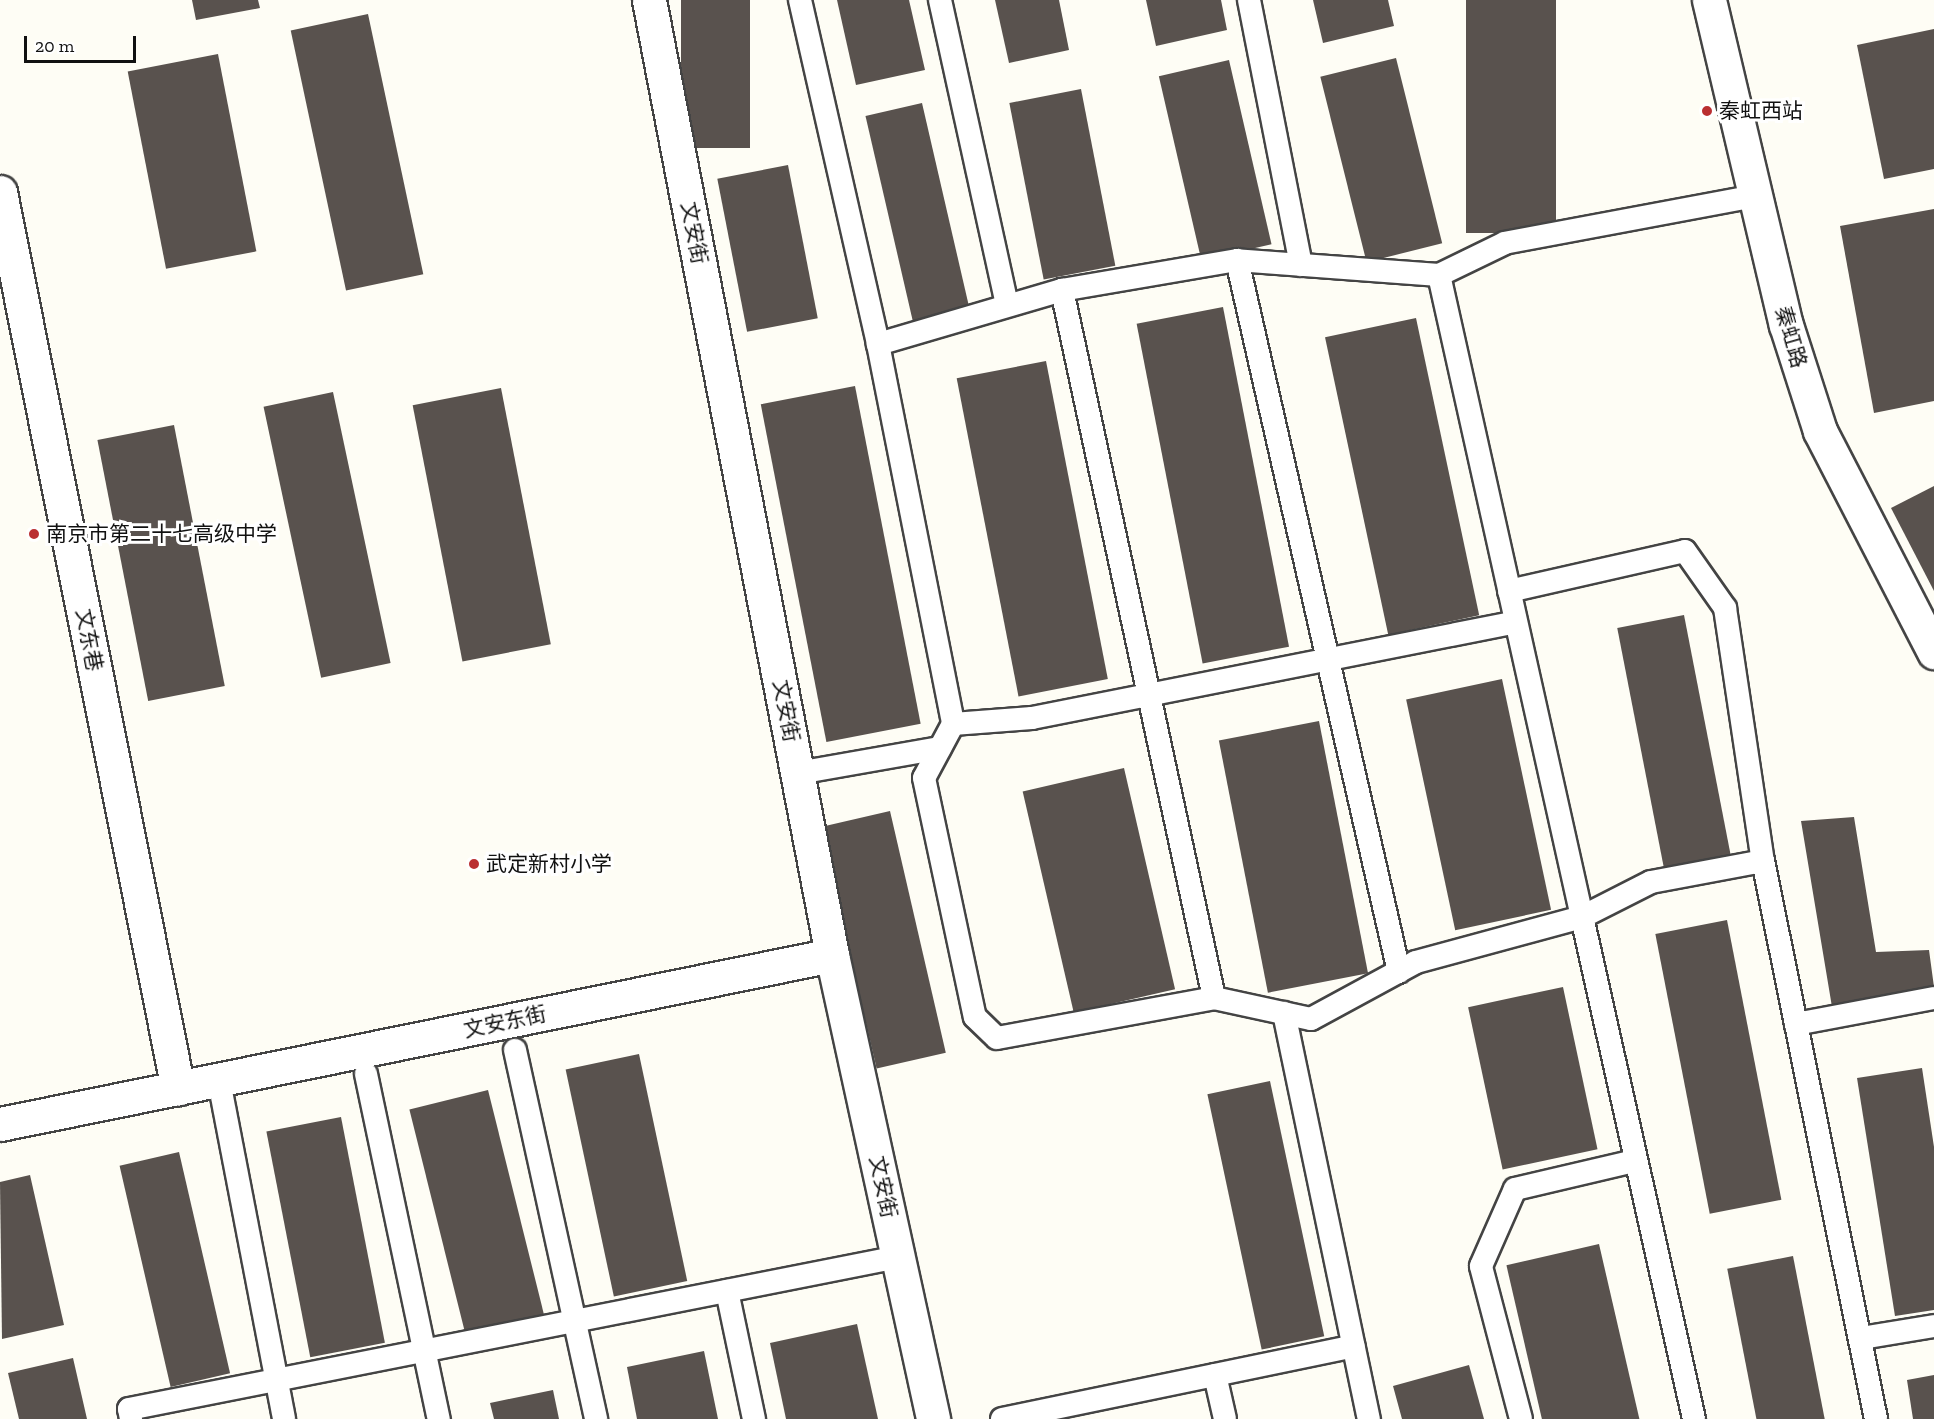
<!DOCTYPE html>
<html>
<head>
<meta charset="utf-8">
<style>
  body { margin:0 }
  #map { position:relative; width:1934px; height:1419px; overflow:hidden; background:#fefdf5; font-family:"Zilla Slab","Noto Sans SC",serif }
  div>[style] { position:absolute }
  .building>* { inset:0; background:#59524e; transform-origin:0 0 }
  .roads { filter:drop-shadow(2px 0 #444) drop-shadow(-2px 0 #444) drop-shadow(0 2px #444) drop-shadow(0 -2px #444) }
  .service>* { height:22px; margin:-11px; padding:0 11px; transform-origin:11px; border-radius:11px; background:#fff }
  .minor>* { height:33px; margin:-16.5px; padding:0 16.5px; transform-origin:16.5px; border-radius:16.5px; background:#fff }
  .tertiary>* { height:33px; margin:-16.5px; padding:0 16.5px; transform-origin:16.5px; border-radius:16.5px; background:#fff }
  .dots>* { width:16px; height:16px; translate:-50% -50%; box-sizing:border-box; border:3px solid #fff; border-radius:50% }
  span { translate:-50% -50%; white-space:nowrap; text-align:center; line-height:1.15; -webkit-text-stroke:6px #fff; paint-order:stroke }
  .poi-label { font-size:21px; color:#111 }
  .left { translate:0 -50%; text-align:left }
  .street-label { font-size:21px; color:#111 }
  .scale { position:absolute; left:24px; top:36px; width:112px; height:27px; box-sizing:border-box; border:3px solid #111; border-top:0; padding-left:8px; font-size:18px; line-height:21px; white-space:nowrap; color:#111; -webkit-text-stroke:4px #fff; paint-order:stroke }
</style>
</head>
<body>
<div id="map">
  <div class="building">
    <i style="clip-path:polygon(192px 0,258px 0,260px 8px,196px 20px)"></i>
    <i style="left:681px;top:0;width:69px;height:148px"></i>
    <i style="clip-path:polygon(837px 0,909px 0,925px 70px,856px 85px)"></i>
    <i style="clip-path:polygon(995px 0,1059px 0,1069px 50px,1009px 63px)"></i>
    <i style="clip-path:polygon(1146px 0,1221px 0,1227px 30px,1156px 46px)"></i>
    <i style="clip-path:polygon(1313px 0,1388px 0,1394px 26px,1323px 43px)"></i>
    <i style="left:1466px;top:0;width:90px;height:233px"></i>
    <i style="left:368px;top:14px;width:266px;height:79px;rotate:78deg"></i>
    <i style="clip-path:polygon(1934px 29px,1934px 169px,1884px 179px,1857px 45px)"></i>
    <i style="left:218px;top:54px;width:201px;height:92px;rotate:79deg"></i>
    <i style="left:1396px;top:58px;width:191px;height:78px;rotate:76deg"></i>
    <i style="left:1229px;top:60px;width:189px;height:72px;rotate:77deg"></i>
    <i style="left:1081px;top:89px;width:180px;height:73px;rotate:79deg"></i>
    <i style="left:922px;top:103px;width:211px;height:58px;rotate:77deg"></i>
    <i style="left:788px;top:165px;width:156px;height:72px;rotate:79deg"></i>
    <i style="clip-path:polygon(1934px 209px,1934px 401px,1874px 413px,1840px 226px)"></i>
    <i style="left:1223px;top:307px;width:346px;height:88px;rotate:79deg"></i>
    <i style="left:1416px;top:318px;width:304px;height:93px;rotate:78deg"></i>
    <i style="left:1046px;top:361px;width:324px;height:91px;rotate:79deg"></i>
    <i style="left:855px;top:386px;width:344px;height:96px;rotate:79deg"></i>
    <i style="left:501px;top:388px;width:261px;height:90px;rotate:79deg"></i>
    <i style="left:333px;top:392px;width:277px;height:71px;rotate:78deg"></i>
    <i style="left:174px;top:425px;width:266px;height:78px;rotate:79deg"></i>
    <i style="clip-path:polygon(1934px 486px,1934px 591px,1891px 508px)"></i>
    <i style="left:1684px;top:615px;width:248px;height:68px;rotate:79deg"></i>
    <i style="left:1502px;top:679px;width:236px;height:98px;rotate:78deg"></i>
    <i style="left:1319px;top:721px;width:257px;height:102px;rotate:79deg"></i>
    <i style="left:1124px;top:768px;width:227px;height:104px;rotate:77deg"></i>
    <i style="left:890px;top:811px;width:248px;height:71px;rotate:77deg"></i>
    <i style="clip-path:polygon(1854px 817px,1876px 952px,1929px 950px,1934px 987px,1832px 1007px,1801px 821px)"></i>
    <i style="left:1727px;top:920px;width:285px;height:73px;rotate:79deg"></i>
    <i style="left:1563px;top:987px;width:166px;height:97px;rotate:78deg"></i>
    <i style="left:639px;top:1054px;width:232px;height:75px;rotate:78deg"></i>
    <i style="clip-path:polygon(1922px 1068px,1934px 1147px,1934px 1310px,1895px 1316px,1857px 1078px)"></i>
    <i style="left:1270px;top:1081px;width:261px;height:64px;rotate:78deg"></i>
    <i style="left:488px;top:1090px;width:237px;height:81px;rotate:76deg"></i>
    <i style="left:341px;top:1117px;width:230px;height:76px;rotate:79deg"></i>
    <i style="left:179px;top:1152px;width:227px;height:61px;rotate:77deg"></i>
    <i style="clip-path:polygon(30px 1175px,64px 1325px,2px 1339px,0 1182px)"></i>
    <i style="left:1599px;top:1244px;width:180px;height:95px;rotate:77deg"></i>
    <i style="left:1793px;top:1256px;width:166px;height:67px;rotate:79deg"></i>
    <i style="clip-path:polygon(857px 1324px,878px 1419px,786px 1419px,770px 1343px)"></i>
    <i style="clip-path:polygon(704px 1351px,718px 1419px,637px 1419px,627px 1367px)"></i>
    <i style="clip-path:polygon(73px 1358px,87px 1419px,19px 1419px,8px 1373px)"></i>
    <i style="clip-path:polygon(1469px 1365px,1484px 1419px,1402px 1419px,1393px 1386px)"></i>
    <i style="clip-path:polygon(1934px 1375px,1934px 1419px,1913px 1419px,1907px 1380px)"></i>
    <i style="clip-path:polygon(553px 1390px,559px 1419px,494px 1419px,490px 1403px)"></i>
  </div>
  <div class="roads">
    <div class="service">
      <i style="left:800px;top:0;width:353px;rotate:77.2deg"></i>
      <i style="left:940px;top:0;width:311px;rotate:77.6deg"></i>
      <i style="left:1249px;top:0;width:270px;rotate:78.9deg"></i>
      <i style="left:1755px;top:196px;width:254px;rotate:169.4deg"></i>
      <i style="left:1505px;top:243px;width:73px;rotate:154.1deg"></i>
      <i style="left:1439px;top:275px;width:658px;rotate:77.44deg"></i>
      <i style="left:1582px;top:917px;width:77px;rotate:-26.9deg"></i>
      <i style="left:1651px;top:882px;width:114px;rotate:-10.6deg"></i>
      <i style="left:1763px;top:861px;width:569px;rotate:78.55deg"></i>
      <i style="left:1237px;top:260px;width:730px;rotate:77.18deg"></i>
      <i style="left:1439px;top:275px;width:203px;rotate:-175.8deg"></i>
      <i style="left:1237px;top:260px;width:178px;rotate:170.3deg"></i>
      <i style="left:1062px;top:290px;width:192px;rotate:163.6deg"></i>
      <i style="left:878px;top:344px;width:387px;rotate:78.8deg"></i>
      <i style="left:953px;top:724px;width:79px;rotate:-4.3deg"></i>
      <i style="left:1032px;top:718px;width:493px;rotate:-11.2deg"></i>
      <i style="left:1062px;top:290px;width:724px;rotate:77.88deg"></i>
      <i style="left:1214px;top:998px;width:99px;rotate:12.2deg"></i>
      <i style="left:1311px;top:1019px;width:119px;rotate:-28.5deg"></i>
      <i style="left:1416px;top:962px;width:172px;rotate:-15.2deg"></i>
      <i style="left:1582px;top:917px;width:514px;rotate:77.42deg"></i>
      <i style="left:1509px;top:591px;width:180px;rotate:-12.8deg"></i>
      <i style="left:1685px;top:551px;width:70px;rotate:54.9deg"></i>
      <i style="left:1725px;top:608px;width:256px;rotate:81.5deg"></i>
      <i style="left:953px;top:724px;width:61px;rotate:118.2deg"></i>
      <i style="left:924px;top:778px;width:244px;rotate:78deg"></i>
      <i style="left:975px;top:1017px;width:30px;rotate:44deg"></i>
      <i style="left:997px;top:1038px;width:221px;rotate:-10.4deg"></i>
      <i style="left:798px;top:773px;width:144px;rotate:-10deg"></i>
      <i style="left:1284px;top:1013px;width:415px;rotate:78.2deg"></i>
      <i style="left:1796px;top:1024px;width:140px;rotate:-10.7deg"></i>
      <i style="left:515px;top:1050px;width:378px;rotate:77.6deg"></i>
      <i style="left:366px;top:1074px;width:353px;rotate:78.1deg"></i>
      <i style="left:219px;top:1081px;width:344px;rotate:79.1deg"></i>
      <i style="left:727px;top:1291px;width:131px;rotate:78.1deg"></i>
      <i style="left:1861px;top:1338px;width:74px;rotate:-9.3deg"></i>
      <i style="left:1215px;top:1375px;width:45px;rotate:77.2deg"></i>
      <i style="left:131px;top:1419px;width:10px;rotate:-101deg"></i>
      <i style="left:129px;top:1409px;width:784px;rotate:-11.18deg"></i>
      <i style="left:1002px;top:1419px;width:359px;rotate:-11.7deg"></i>
      <i style="left:1521px;top:1419px;width:158px;rotate:-104.7deg"></i>
      <i style="left:1481px;top:1266px;width:84px;rotate:-66.2deg"></i>
      <i style="left:1515px;top:1189px;width:122px;rotate:-13.2deg"></i>
    </div>
    <div class="minor">
      <i style="left:649px;top:0;width:972px;rotate:79.15deg"></i>
      <i style="left:832px;top:955px;width:475px;rotate:77.7deg"></i>
      <i style="left:0;top:192px;width:914px;rotate:78.78deg"></i>
      <i style="left:0;top:1124px;width:849px;rotate:-11.48deg"></i>
    </div>
    <div class="tertiary">
      <i style="left:1709px;top:0;width:334px;rotate:76.7deg"></i>
      <i style="left:1786px;top:325px;width:111px;rotate:72.2deg"></i>
      <i style="left:1820px;top:431px;width:249px;rotate:62.7deg"></i>
    </div>
  </div>
  <div class="dots">
    <i style="left:1707px;top:111px;background:#ba2f31"></i>
    <i style="left:34px;top:534px;background:#ba2f31"></i>
    <i style="left:474px;top:864px;background:#ba2f31"></i>
  </div>
  <div class="poi-label">
    <span class="left" style="left:1719px;top:111px">秦虹西站</span>
    <span class="left" style="left:46px;top:534px">南京市第二十七高级中学</span>
    <span class="left" style="left:486px;top:864px">武定新村小学</span>
  </div>
  <div class="street-label">
    <span style="left:694px;top:233px;rotate:79deg">文安街</span>
    <span style="left:1791px;top:337px;rotate:74deg">秦虹路</span>
    <span style="left:89px;top:640px;rotate:79deg">文东巷</span>
    <span style="left:786px;top:711px;rotate:79deg">文安街</span>
    <span style="left:505px;top:1022px;rotate:-12deg">文安东街</span>
    <span style="left:883px;top:1187px;rotate:78deg">文安街</span>
  </div>
  <div class="scale">20 m</div>
</div>
</body>
</html>
